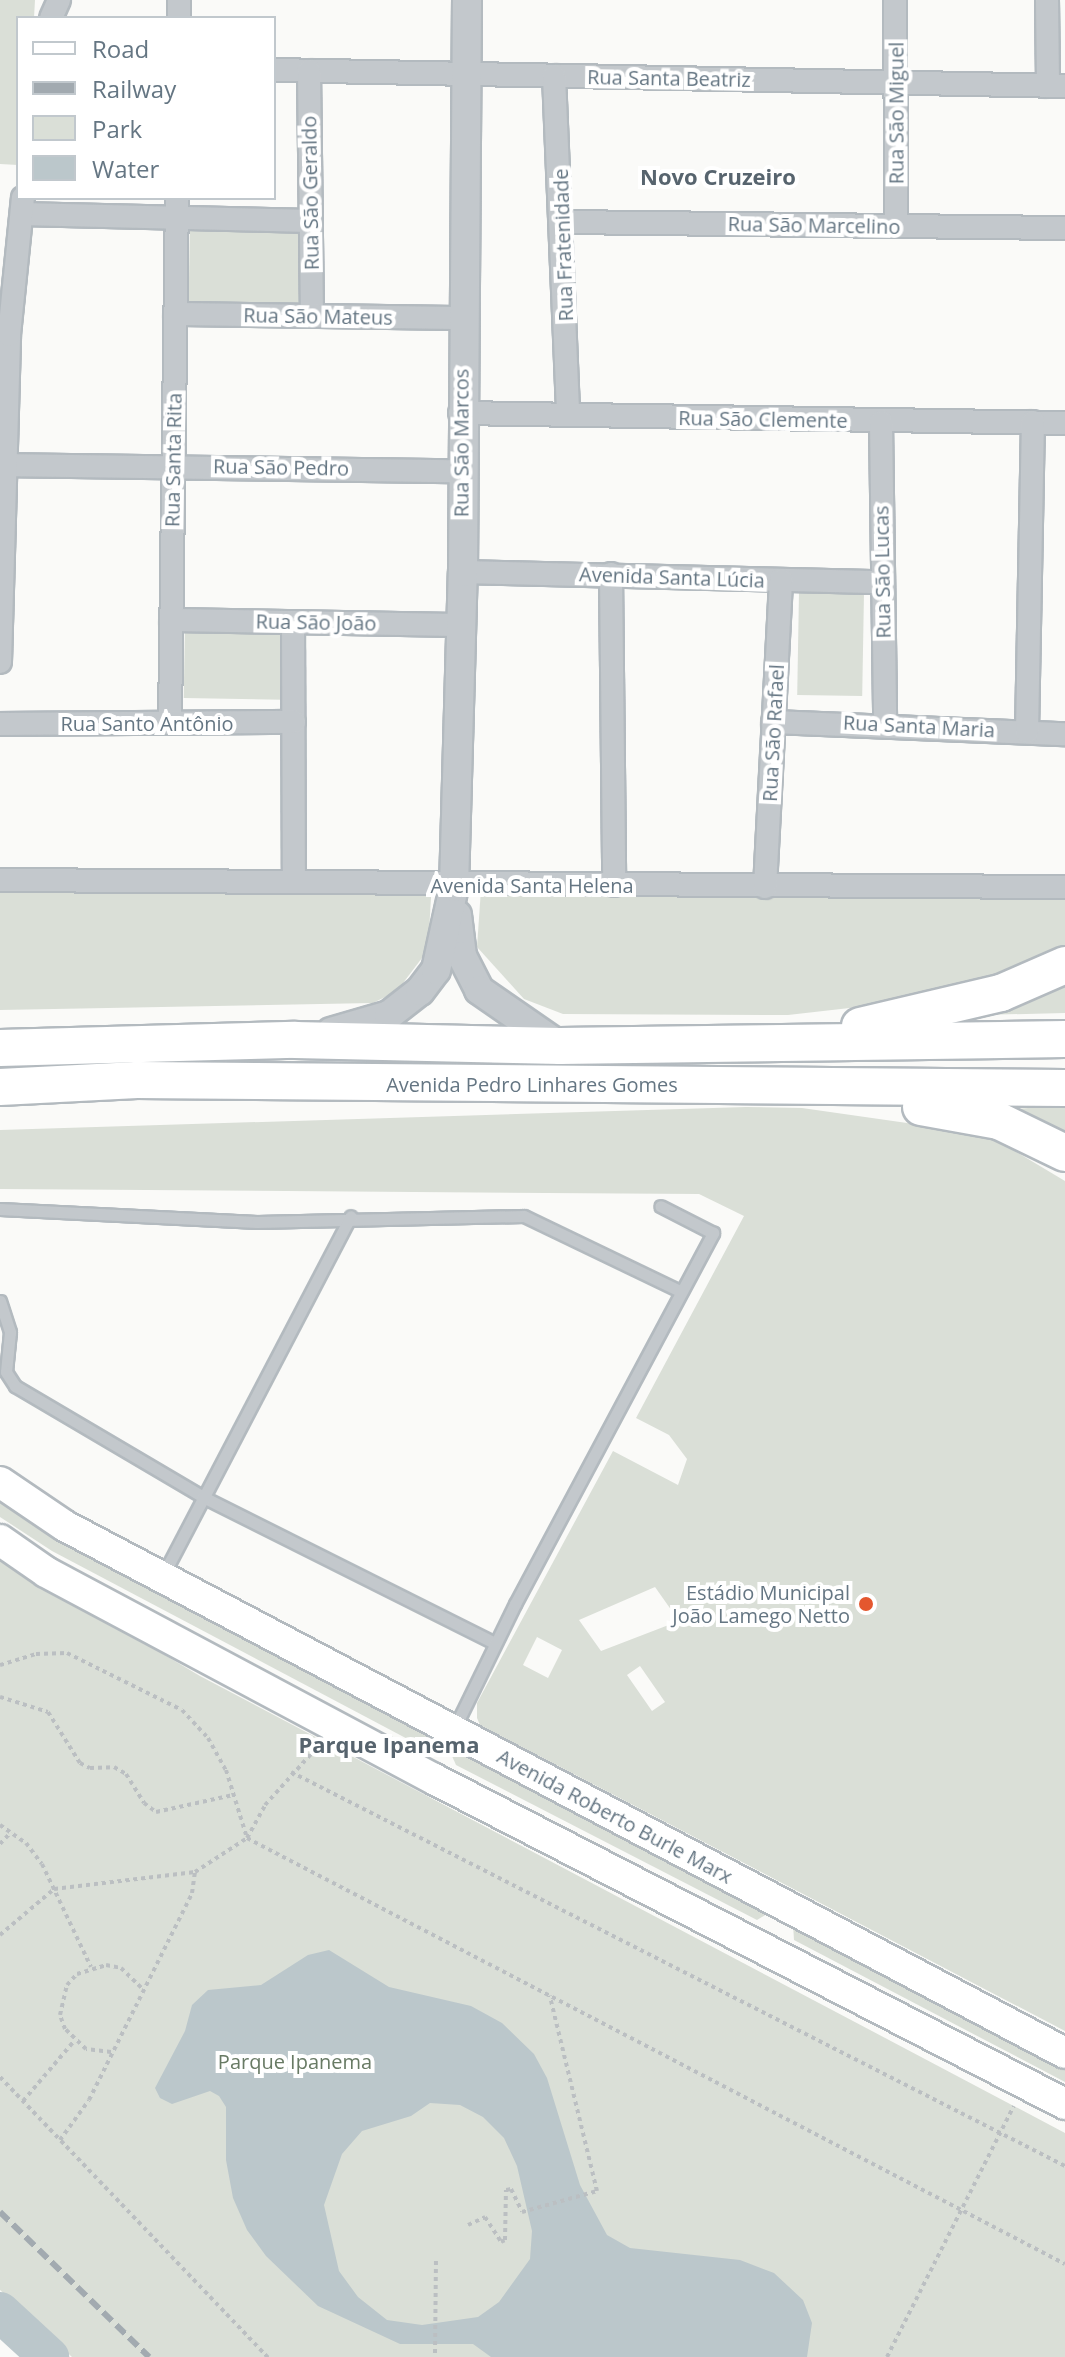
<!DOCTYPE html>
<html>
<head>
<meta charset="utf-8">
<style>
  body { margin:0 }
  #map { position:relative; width:1065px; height:2357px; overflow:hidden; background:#fafaf8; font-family:"Open Sans",sans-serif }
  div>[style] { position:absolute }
  .green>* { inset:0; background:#dadfd7; transform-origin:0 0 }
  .water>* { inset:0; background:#bbc7cb }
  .river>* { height:40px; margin:-20px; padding:0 20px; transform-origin:20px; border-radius:20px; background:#bbc7cb }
  .path>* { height:4px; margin-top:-2px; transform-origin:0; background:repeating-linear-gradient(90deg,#bbbfc2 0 4px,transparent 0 8px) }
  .roads { filter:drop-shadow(2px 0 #b3babf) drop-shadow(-2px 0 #b3babf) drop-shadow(0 2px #b3babf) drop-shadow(0 -2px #b3babf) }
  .service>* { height:11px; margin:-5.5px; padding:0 5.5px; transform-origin:5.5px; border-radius:5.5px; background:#c3c8cc }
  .minor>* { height:22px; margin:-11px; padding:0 11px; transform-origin:11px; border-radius:11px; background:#c3c8cc }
  .tertiary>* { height:28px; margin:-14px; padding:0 14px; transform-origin:14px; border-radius:14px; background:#c3c8cc }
  .secondary>* { height:30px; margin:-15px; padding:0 15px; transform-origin:15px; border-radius:15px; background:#fff }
  .trunk>* { height:36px; margin:-18px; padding:0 18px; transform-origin:18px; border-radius:18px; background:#fff }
  .rail>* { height:6px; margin-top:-3px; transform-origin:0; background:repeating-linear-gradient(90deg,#a2aab0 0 12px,transparent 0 18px) }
  .dots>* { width:22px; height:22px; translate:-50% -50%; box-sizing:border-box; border:4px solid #fff; border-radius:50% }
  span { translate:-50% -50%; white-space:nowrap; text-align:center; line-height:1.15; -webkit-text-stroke:8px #fff; paint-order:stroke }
  .street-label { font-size:20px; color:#657683 }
  .poi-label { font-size:20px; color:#657683 }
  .right { translate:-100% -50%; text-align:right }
  .park-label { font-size:20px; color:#687a64 }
  .neighbourhood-label { font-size:22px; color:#57646e; font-weight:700 }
  .legend { position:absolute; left:16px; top:16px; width:260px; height:184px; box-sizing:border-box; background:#fff; border:2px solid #c1c8cd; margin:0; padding:10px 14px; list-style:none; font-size:24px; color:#657683 }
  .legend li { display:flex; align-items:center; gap:16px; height:40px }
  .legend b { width:40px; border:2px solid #c1c8cd }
</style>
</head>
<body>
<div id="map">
  <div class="green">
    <i style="clip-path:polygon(0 0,35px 0,34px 18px,18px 18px,18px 165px,0 164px)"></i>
    <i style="left:190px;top:221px;width:115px;height:84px;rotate:1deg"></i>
    <i style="left:799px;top:592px;width:65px;height:103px;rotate:1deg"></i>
    <i style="left:185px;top:625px;width:99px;height:73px;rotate:1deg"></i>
    <i style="clip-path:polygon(432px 880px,428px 950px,397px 991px,373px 1003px,0 1010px,0 886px)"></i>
    <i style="clip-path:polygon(481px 889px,1065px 895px,1065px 954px,964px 995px,788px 1015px,563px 1014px,524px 999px,477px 947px)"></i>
    <i style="clip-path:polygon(1065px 983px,1065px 1013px,980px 1015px)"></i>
    <i style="clip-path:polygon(1065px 1105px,1065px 1137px,1004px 1110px)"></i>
    <i style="clip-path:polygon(evenodd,746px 1107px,802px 1108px,963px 1131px,998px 1141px,1065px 1181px,1065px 2031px,480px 1725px,477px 1718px,477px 1703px,613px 1451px,678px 1485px,687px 1459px,669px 1435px,636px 1418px,744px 1216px,699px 1194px,0 1189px,0 1130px,746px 1107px,655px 1587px,679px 1621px,601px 1651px,579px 1620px,655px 1587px,746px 1107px,537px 1637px,562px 1650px,548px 1678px,523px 1665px,537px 1637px,746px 1107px,640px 1666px,665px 1702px,652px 1711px,627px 1675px,640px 1666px)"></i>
    <i style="clip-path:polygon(0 1496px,431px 1735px,429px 1741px,417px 1744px,52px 1551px,0 1517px)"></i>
    <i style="clip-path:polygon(0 1557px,200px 1676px,1065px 2133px,1065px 2357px,72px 2357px,0 2290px)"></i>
    <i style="clip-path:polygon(461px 1746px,768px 1908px,767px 1914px,757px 1920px,456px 1765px,452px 1756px)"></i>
    <i style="clip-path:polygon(793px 1924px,1065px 2061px,1065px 2082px,794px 1940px)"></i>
  </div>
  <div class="water">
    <i style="clip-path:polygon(evenodd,329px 1950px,389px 1987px,471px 2006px,502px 2023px,534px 2054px,547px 2078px,580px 2185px,607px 2235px,630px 2248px,740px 2260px,774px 2273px,803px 2300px,812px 2323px,807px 2357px,491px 2357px,473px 2344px,400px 2344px,318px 2306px,266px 2256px,247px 2230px,233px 2198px,226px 2160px,226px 2107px,219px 2096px,210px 2091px,172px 2104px,160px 2098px,155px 2088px,185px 2031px,192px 2005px,208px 1990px,261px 1985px,308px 1955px,329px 1950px,430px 2103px,460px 2105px,483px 2117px,504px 2138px,517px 2166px,532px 2231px,530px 2259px,499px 2302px,478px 2317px,422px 2325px,387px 2320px,358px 2297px,339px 2271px,324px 2205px,342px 2154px,362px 2131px,411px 2116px,430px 2103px)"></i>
  </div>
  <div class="river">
    <i style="left:0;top:2312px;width:67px;rotate:42.6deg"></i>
  </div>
  <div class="path">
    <i style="left:0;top:1665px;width:38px;rotate:-17deg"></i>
    <i style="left:36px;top:1654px;width:31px;rotate:-2deg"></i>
    <i style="left:67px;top:1653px;width:128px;rotate:26.4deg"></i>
    <i style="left:182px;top:1710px;width:38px;rotate:47deg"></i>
    <i style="left:208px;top:1738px;width:37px;rotate:61deg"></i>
    <i style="left:226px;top:1770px;width:71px;rotate:72.8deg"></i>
    <i style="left:0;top:1697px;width:50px;rotate:17.4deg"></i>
    <i style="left:48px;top:1712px;width:60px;rotate:57.9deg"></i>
    <i style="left:80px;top:1763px;width:11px;rotate:27deg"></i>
    <i style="left:90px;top:1768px;width:24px;rotate:-2deg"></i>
    <i style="left:114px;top:1767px;width:14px;rotate:30deg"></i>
    <i style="left:126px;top:1774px;width:34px;rotate:58deg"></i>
    <i style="left:144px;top:1803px;width:15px;rotate:37deg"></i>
    <i style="left:156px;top:1812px;width:79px;rotate:-12.4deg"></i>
    <i style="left:291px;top:1772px;width:869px;rotate:26.98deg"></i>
    <i style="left:0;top:1825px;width:32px;rotate:35deg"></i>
    <i style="left:26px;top:1843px;width:26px;rotate:53deg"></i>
    <i style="left:42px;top:1864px;width:114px;rotate:64.6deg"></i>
    <i style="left:247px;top:1838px;width:38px;rotate:-61deg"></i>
    <i style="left:265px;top:1805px;width:81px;rotate:-48deg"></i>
    <i style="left:0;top:1844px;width:16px;rotate:-47deg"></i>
    <i style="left:0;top:1935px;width:71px;rotate:-40.4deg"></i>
    <i style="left:54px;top:1889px;width:142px;rotate:-6.9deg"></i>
    <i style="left:111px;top:2052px;width:25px;rotate:-173deg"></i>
    <i style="left:86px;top:2049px;width:29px;rotate:-136deg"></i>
    <i style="left:65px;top:2029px;width:15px;rotate:-110deg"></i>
    <i style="left:60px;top:2015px;width:31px;rotate:-77deg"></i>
    <i style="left:67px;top:1985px;width:15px;rotate:-48deg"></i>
    <i style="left:77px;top:1974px;width:30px;rotate:-17deg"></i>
    <i style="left:106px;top:1965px;width:15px;rotate:11deg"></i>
    <i style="left:121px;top:1968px;width:30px;rotate:44deg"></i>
    <i style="left:0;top:2077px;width:388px;rotate:46.3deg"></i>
    <i style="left:23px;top:2101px;width:79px;rotate:-49.6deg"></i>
    <i style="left:60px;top:2140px;width:49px;rotate:-54.1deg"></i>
    <i style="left:89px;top:2100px;width:231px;rotate:-63.5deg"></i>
    <i style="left:192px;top:1893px;width:21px;rotate:-82deg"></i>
    <i style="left:195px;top:1872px;width:62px;rotate:-33.2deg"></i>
    <i style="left:247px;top:1838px;width:922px;rotate:27.51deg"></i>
    <i style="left:468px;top:2225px;width:19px;rotate:-25deg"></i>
    <i style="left:485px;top:2217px;width:30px;rotate:57deg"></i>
    <i style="left:501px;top:2242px;width:4px;rotate:-27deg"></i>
    <i style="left:505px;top:2240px;width:50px;rotate:-88.9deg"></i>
    <i style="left:506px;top:2190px;width:5px;rotate:-11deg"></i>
    <i style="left:511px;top:2189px;width:25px;rotate:64deg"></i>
    <i style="left:522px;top:2212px;width:78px;rotate:-15.6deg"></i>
    <i style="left:597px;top:2191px;width:201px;rotate:-103.6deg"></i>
    <i style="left:435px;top:2353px;width:94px;rotate:-89.4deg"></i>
    <i style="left:887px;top:2357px;width:281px;rotate:-63.2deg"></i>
  </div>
  <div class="roads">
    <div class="service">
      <i style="left:0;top:1209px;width:257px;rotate:2.9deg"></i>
      <i style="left:257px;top:1222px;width:267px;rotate:-1.3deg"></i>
      <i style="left:524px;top:1216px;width:173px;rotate:25.7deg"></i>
      <i style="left:0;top:1301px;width:33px;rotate:72deg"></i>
      <i style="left:10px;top:1332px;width:40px;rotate:95.7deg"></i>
      <i style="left:6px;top:1372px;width:17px;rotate:57deg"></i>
      <i style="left:15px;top:1386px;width:221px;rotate:30.5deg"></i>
      <i style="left:205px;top:1498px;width:324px;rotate:26.6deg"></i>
      <i style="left:162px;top:1577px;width:407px;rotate:-62.4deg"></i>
      <i style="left:455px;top:1727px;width:137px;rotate:-64deg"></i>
      <i style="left:515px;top:1604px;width:421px;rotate:-61.9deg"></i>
      <i style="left:713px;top:1233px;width:59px;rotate:-153deg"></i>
    </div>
    <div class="minor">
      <i style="left:895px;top:0;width:226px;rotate:89.7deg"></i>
      <i style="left:1047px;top:0;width:86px;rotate:89.3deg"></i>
      <i style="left:51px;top:18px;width:20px;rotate:-66deg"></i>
      <i style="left:179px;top:18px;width:18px;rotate:-90deg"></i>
      <i style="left:274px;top:70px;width:791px;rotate:1.16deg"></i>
      <i style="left:309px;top:71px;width:245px;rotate:89.3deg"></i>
      <i style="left:554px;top:76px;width:339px;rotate:87.6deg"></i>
      <i style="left:22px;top:214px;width:289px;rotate:1.4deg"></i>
      <i style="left:564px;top:222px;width:501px;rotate:0.69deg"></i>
      <i style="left:175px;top:314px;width:287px;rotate:0.8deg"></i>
      <i style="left:460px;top:413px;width:605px;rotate:0.95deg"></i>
      <i style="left:881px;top:422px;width:301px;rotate:89.2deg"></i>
      <i style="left:6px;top:465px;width:454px;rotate:0.8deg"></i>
      <i style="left:463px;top:572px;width:418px;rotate:1.4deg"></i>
      <i style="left:611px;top:574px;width:311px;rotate:89.4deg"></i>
      <i style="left:171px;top:620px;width:289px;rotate:1deg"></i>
      <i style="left:293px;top:622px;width:258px;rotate:89.8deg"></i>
      <i style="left:0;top:662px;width:327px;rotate:-88.4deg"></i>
      <i style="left:9px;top:335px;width:138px;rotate:-84.2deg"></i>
      <i style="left:773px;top:722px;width:292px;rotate:2.4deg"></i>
      <i style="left:170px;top:723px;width:525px;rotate:-89.24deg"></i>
      <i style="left:0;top:724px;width:294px;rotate:-0.4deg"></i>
      <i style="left:1027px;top:732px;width:310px;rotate:-88.9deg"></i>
      <i style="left:0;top:880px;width:1065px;rotate:0.38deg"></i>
      <i style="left:765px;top:887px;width:307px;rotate:-87deg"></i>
    </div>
    <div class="tertiary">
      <i style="left:457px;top:915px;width:41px;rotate:83deg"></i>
      <i style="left:462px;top:956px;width:38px;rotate:63deg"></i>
      <i style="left:479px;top:990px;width:98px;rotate:34.7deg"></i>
      <i style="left:331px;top:1032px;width:60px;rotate:-16.3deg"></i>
      <i style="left:389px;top:1015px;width:39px;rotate:-38deg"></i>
      <i style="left:420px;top:991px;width:26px;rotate:-53deg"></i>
      <i style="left:436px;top:970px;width:85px;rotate:-77.8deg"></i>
      <i style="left:454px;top:887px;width:315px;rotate:-88.4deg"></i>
      <i style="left:463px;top:572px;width:572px;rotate:-89.6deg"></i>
    </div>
    <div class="secondary">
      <i style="left:0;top:1482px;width:78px;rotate:34.1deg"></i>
      <i style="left:65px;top:1526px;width:1130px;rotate:27.79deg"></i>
      <i style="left:0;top:1540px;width:56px;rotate:34.8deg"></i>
      <i style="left:46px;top:1572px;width:440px;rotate:28.1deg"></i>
      <i style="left:434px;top:1779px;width:710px;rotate:27.25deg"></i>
    </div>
    <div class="trunk">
      <i style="left:860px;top:1026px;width:145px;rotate:-13.2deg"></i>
      <i style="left:1001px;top:993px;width:70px;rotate:-23.6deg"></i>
      <i style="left:0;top:1048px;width:295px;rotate:-1.6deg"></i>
      <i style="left:295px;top:1040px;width:265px;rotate:1.3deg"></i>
      <i style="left:560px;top:1046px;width:505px;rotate:-0.79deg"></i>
      <i style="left:0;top:1087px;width:137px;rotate:-2.9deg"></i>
      <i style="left:137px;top:1080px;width:928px;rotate:0.49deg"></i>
      <i style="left:921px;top:1107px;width:79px;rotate:10.2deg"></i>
      <i style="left:999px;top:1121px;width:73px;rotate:25.9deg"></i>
    </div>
  </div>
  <div class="rail">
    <i style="left:0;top:2212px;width:208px;rotate:44.2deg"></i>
  </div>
  <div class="dots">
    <i style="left:866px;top:1604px;background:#e4572e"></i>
  </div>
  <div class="street-label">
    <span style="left:669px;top:78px;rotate:1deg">Rua Santa Beatriz</span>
    <span style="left:896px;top:113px;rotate:-90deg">Rua São Miguel</span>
    <span style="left:310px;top:193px;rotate:-91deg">Rua São Geraldo</span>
    <span style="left:814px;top:225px;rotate:1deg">Rua São Marcelino</span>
    <span style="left:563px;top:245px;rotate:-92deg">Rua Fratenidade</span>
    <span style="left:318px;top:316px;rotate:1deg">Rua São Mateus</span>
    <span style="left:763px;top:419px;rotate:1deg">Rua São Clemente</span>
    <span style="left:461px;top:443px;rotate:-90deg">Rua São Marcos</span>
    <span style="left:173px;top:460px;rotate:-89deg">Rua Santa Rita</span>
    <span style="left:281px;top:467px;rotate:1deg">Rua São Pedro</span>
    <span style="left:882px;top:572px;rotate:-91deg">Rua São Lucas</span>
    <span style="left:672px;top:577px;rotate:2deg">Avenida Santa Lúcia</span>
    <span style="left:316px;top:622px;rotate:1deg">Rua São João</span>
    <span style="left:147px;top:723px">Rua Santo Antônio</span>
    <span style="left:919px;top:726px;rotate:3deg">Rua Santa Maria</span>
    <span style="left:773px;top:733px;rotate:-87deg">Rua São Rafael</span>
    <span style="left:532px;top:885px">Avenida Santa Helena</span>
    <span style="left:532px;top:1084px">Avenida Pedro Linhares Gomes</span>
    <span style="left:615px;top:1816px;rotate:28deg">Avenida Roberto Burle Marx</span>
  </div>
  <div class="poi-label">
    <span class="right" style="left:850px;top:1604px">Estádio Municipal<br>João Lamego Netto</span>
  </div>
  <div class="park-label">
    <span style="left:295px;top:2061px">Parque Ipanema</span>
  </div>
  <div class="neighbourhood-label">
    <span style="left:718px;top:177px">Novo Cruzeiro</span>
    <span style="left:389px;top:1745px">Parque Ipanema</span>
  </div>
  <ul class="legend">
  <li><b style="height:10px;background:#fff"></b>Road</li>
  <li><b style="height:10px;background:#a2aab0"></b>Railway</li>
  <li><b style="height:22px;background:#dadfd7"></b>Park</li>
  <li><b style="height:22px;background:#bbc7cb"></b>Water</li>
  </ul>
</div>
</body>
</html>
